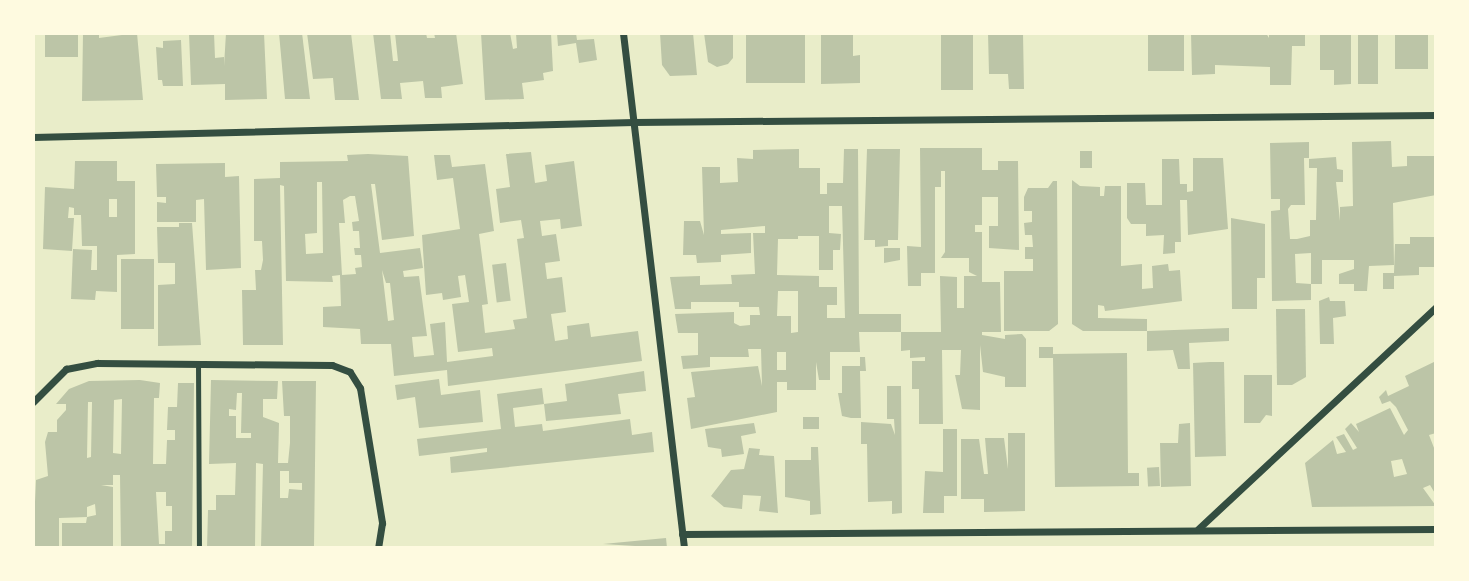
<!DOCTYPE html>
<html>
<head>
<meta charset="utf-8">
<style>
  body { margin:0 }
  #map { position:relative; width:1469px; height:581px; overflow:hidden; background:#e9edc9; font-family:Roboto,sans-serif }
  div>[style] { position:absolute }
  .building>* { inset:0; background:#bcc5a7; transform-origin:0 0 }
  .service>* { height:5px; margin:-2.5px; padding:0 2.5px; transform-origin:2.5px; border-radius:2.5px; background:#344e41 }
  .minor>* { height:7px; margin:-3.5px; padding:0 3.5px; transform-origin:3.5px; border-radius:3.5px; background:#344e41 }
  span { translate:-50% -50%; white-space:nowrap; text-align:center; line-height:1.15; -webkit-text-stroke:5px #fefae0; paint-order:stroke }
  .frame { position:absolute; inset:0; border:35px solid #fefae0; pointer-events:none }
</style>
</head>
<body>
<div id="map">
  <div class="building">
    <i style="left:45px;top:33px;width:33px;height:24px"></i>
    <i style="clip-path:polygon(83px 33px,99px 33px,99px 38px,137px 33px,143px 100px,82px 101px)"></i>
    <i style="clip-path:polygon(189px 33px,214px 33px,215px 58px,224px 57px,224px 66px,226px 33px,264px 33px,267px 99px,225px 100px,225px 84px,191px 85px)"></i>
    <i style="clip-path:polygon(279px 33px,302px 33px,310px 99px,285px 99px)"></i>
    <i style="clip-path:polygon(307px 33px,351px 33px,359px 100px,335px 100px,333px 78px,313px 79px)"></i>
    <i style="clip-path:polygon(373px 33px,390px 33px,393px 61px,398px 61px,395px 33px,426px 33px,427px 38px,435px 38px,434px 33px,456px 33px,463px 84px,441px 87px,442px 98px,425px 98px,423px 81px,400px 83px,402px 99px,381px 99px)"></i>
    <i style="clip-path:polygon(481px 33px,510px 33px,513px 49px,517px 48px,516px 33px,551px 33px,553px 71px,543px 73px,544px 80px,522px 83px,524px 99px,485px 100px)"></i>
    <i style="clip-path:polygon(557px 33px,576px 33px,577px 40px,594px 39px,597px 60px,579px 63px,576px 43px,558px 46px)"></i>
    <i style="clip-path:polygon(660px 33px,693px 33px,697px 75px,670px 76px,662px 65px)"></i>
    <i style="clip-path:polygon(704px 33px,733px 33px,733px 58px,728px 64px,717px 67px,708px 62px)"></i>
    <i style="left:746px;top:33px;width:59px;height:50px"></i>
    <i style="clip-path:polygon(821px 33px,853px 33px,853px 56px,860px 55px,860px 83px,821px 84px)"></i>
    <i style="left:941px;top:33px;width:32px;height:57px"></i>
    <i style="clip-path:polygon(988px 33px,1023px 33px,1024px 89px,1009px 89px,1008px 74px,989px 74px)"></i>
    <i style="left:1148px;top:33px;width:36px;height:38px"></i>
    <i style="clip-path:polygon(1191px 33px,1266px 33px,1269px 38px,1269px 33px,1305px 33px,1305px 46px,1292px 46px,1291px 85px,1270px 85px,1270px 67px,1215px 65px,1215px 74px,1192px 75px)"></i>
    <i style="clip-path:polygon(1320px 33px,1351px 33px,1351px 84px,1334px 85px,1334px 70px,1320px 70px)"></i>
    <i style="left:1358px;top:33px;width:20px;height:51px"></i>
    <i style="left:1395px;top:33px;width:33px;height:36px"></i>
    <i style="clip-path:polygon(181px 40px,183px 86px,163px 86px,162px 80px,158px 80px,156px 47px,163px 48px,163px 41px)"></i>
    <i style="clip-path:polygon(1391px 141px,1392px 167px,1407px 166px,1407px 156px,1436px 156px,1436px 195px,1393px 203px,1394px 265px,1369px 266px,1367px 291px,1354px 291px,1354px 284px,1339px 284px,1339px 274px,1354px 269px,1354px 260px,1322px 260px,1322px 284px,1311px 284px,1311px 253px,1295px 254px,1296px 283px,1311px 284px,1311px 300px,1272px 301px,1271px 211px,1280px 210px,1280px 199px,1271px 199px,1270px 143px,1309px 142px,1309px 158px,1304px 158px,1305px 205px,1291px 205px,1288px 209px,1290px 239px,1297px 239px,1310px 236px,1310px 220px,1316px 220px,1317px 168px,1309px 168px,1309px 159px,1336px 157px,1337px 169px,1343px 170px,1343px 182px,1336px 182px,1340px 221px,1340px 207px,1353px 206px,1352px 142px)"></i>
    <i style="clip-path:polygon(920px 148px,982px 148px,982px 170px,998px 170px,998px 161px,1018px 161px,1019px 250px,989px 248px,989px 226px,998px 226px,998px 197px,982px 197px,982px 225px,975px 225px,975px 232px,982px 232px,982px 282px,1000px 282px,1001px 332px,982px 332px,982px 335px,1005px 339px,1005px 335px,1022px 334px,1026px 339px,1026px 387px,1005px 387px,1005px 377px,983px 372px,980px 345px,980px 410px,962px 409px,955px 375px,960px 375px,961px 350px,942px 350px,943px 424px,919px 424px,919px 389px,912px 389px,912px 361px,925px 361px,925px 357px,910px 358px,910px 350px,901px 351px,901px 332px,941px 332px,940px 276px,957px 277px,957px 308px,964px 308px,964px 276px,977px 276px,969px 272px,969px 258px,941px 258px,945px 252px,945px 171px,941px 171px,941px 187px,935px 187px,935px 273px,921px 273px,921px 286px,908px 286px,907px 246px,921px 247px)"></i>
    <i style="clip-path:polygon(evenodd,799px 149px,799px 168px,820px 168px,820px 194px,827px 194px,827px 183px,843px 183px,844px 149px,858px 149px,859px 314px,901px 314px,901px 332px,859px 332px,860px 352px,830px 352px,830px 380px,819px 380px,816px 362px,816px 390px,787px 390px,787px 382px,777px 382px,777px 412px,691px 429px,687px 398px,695px 397px,691px 372px,758px 366px,762px 386px,761px 349px,748px 349px,749px 357px,710px 357px,710px 367px,683px 369px,681px 356px,698px 355px,698px 333px,678px 333px,675px 314px,734px 312px,734px 323px,740px 326px,750px 325px,750px 315px,760px 315px,759px 307px,739px 307px,739px 302px,691px 302px,691px 309px,675px 309px,670px 277px,700px 276px,700px 285px,732px 284px,731px 275px,755px 274px,753px 233px,765px 233px,765px 226px,721px 230px,721px 234px,751px 233px,751px 253px,721px 255px,721px 262px,697px 263px,696px 255px,683px 255px,684px 221px,700px 221px,704px 235px,702px 167px,720px 167px,720px 183px,738px 182px,737px 158px,753px 159px,753px 150px,799px 149px,829px 206px,842px 206px,845px 318px,827px 318px,827px 305px,837px 305px,837px 287px,819px 287px,819px 276px,777px 275px,778px 239px,798px 239px,798px 236px,819px 236px,819px 270px,833px 270px,833px 250px,840px 250px,841px 234px,829px 233px,829px 206px,799px 149px,778px 291px,798px 291px,798px 332px,791px 333px,791px 316px,777px 316px,778px 291px,799px 149px,777px 352px,786px 352px,786px 370px,777px 370px,777px 352px)"></i>
    <i style="clip-path:polygon(867px 149px,900px 149px,898px 240px,888px 240px,888px 246px,875px 247px,875px 240px,864px 240px)"></i>
    <i style="left:1080px;top:151px;width:12px;height:17px"></i>
    <i style="clip-path:polygon(evenodd,531px 152px,535px 183px,547px 181px,545px 165px,574px 161px,582px 226px,561px 229px,560px 219px,540px 221px,542px 236px,556px 234px,560px 261px,545px 263px,547px 279px,562px 277px,566px 312px,551px 314px,555px 341px,568px 339px,567px 326px,589px 323px,591px 337px,638px 331px,642px 361px,448px 386px,447px 370px,394px 376px,391px 344px,361px 344px,360px 329px,323px 327px,323px 307px,341px 306px,340px 275px,332px 276px,333px 282px,286px 281px,284px 186px,280px 185px,283px 345px,243px 345px,242px 290px,256px 290px,255px 270px,261px 270px,263px 260px,262px 241px,254px 241px,254px 179px,280px 178px,280px 162px,348px 161px,347px 155px,368px 154px,408px 156px,414px 236px,382px 240px,375px 184px,371px 184px,380px 253px,420px 248px,423px 268px,403px 271px,404px 277px,419px 276px,427px 336px,412px 337px,414px 357px,434px 355px,430px 324px,445px 322px,447px 362px,493px 356px,492px 348px,458px 352px,452px 304px,469px 302px,465px 275px,458px 276px,461px 297px,443px 300px,442px 293px,426px 295px,422px 235px,460px 229px,453px 178px,437px 180px,434px 155px,450px 155px,452px 167px,485px 164px,494px 231px,479px 234px,488px 304px,482px 305px,485px 333px,515px 329px,513px 320px,527px 318px,517px 239px,524px 238px,521px 220px,500px 223px,496px 189px,510px 187px,506px 154px,531px 152px,317px 182px,322px 182px,323px 253px,306px 254px,305px 234px,317px 233px,317px 182px,531px 152px,350px 196px,355px 196px,359px 221px,352px 222px,353px 231px,359px 231px,360px 248px,354px 248px,355px 255px,361px 255px,362px 267px,355px 268px,356px 274px,342px 275px,339px 223px,345px 223px,343px 200px,350px 196px,531px 152px,382px 270px,386px 283px,390px 283px,394px 320px,388px 321px,382px 270px)"></i>
    <i style="clip-path:polygon(1193px 158px,1223px 158px,1228px 229px,1188px 235px,1187px 200px,1180px 200px,1181px 242px,1175px 242px,1175px 253px,1163px 254px,1164px 235px,1146px 236px,1146px 224px,1131px 224px,1127px 218px,1127px 183px,1145px 183px,1146px 205px,1162px 205px,1162px 159px,1179px 159px,1180px 184px,1187px 184px,1187px 192px,1193px 191px)"></i>
    <i style="clip-path:polygon(evenodd,75px 161px,117px 161px,117px 181px,135px 181px,135px 254px,117px 255px,117px 292px,96px 291px,95px 300px,71px 299px,73px 249px,92px 250px,91px 270px,97px 270px,97px 246px,82px 246px,81px 215px,74px 215px,74px 208px,69px 207px,68px 218px,74px 218px,72px 251px,43px 249px,45px 187px,74px 189px,75px 161px,109px 199px,117px 199px,117px 217px,109px 217px,109px 199px)"></i>
    <i style="clip-path:polygon(225px 163px,225px 177px,239px 176px,241px 268px,206px 270px,204px 199px,196px 200px,196px 222px,157px 222px,157px 202px,166px 203px,166px 197px,157px 197px,156px 164px)"></i>
    <i style="clip-path:polygon(1072px 180px,1080px 186px,1100px 187px,1100px 196px,1104px 196px,1105px 186px,1121px 186px,1121px 266px,1142px 264px,1142px 289px,1153px 288px,1152px 266px,1168px 264px,1169px 271px,1180px 270px,1182px 301px,1105px 311px,1104px 306px,1098px 305px,1098px 318px,1147px 319px,1147px 331px,1083px 331px,1072px 324px)"></i>
    <i style="clip-path:polygon(1053px 181px,1057px 181px,1058px 324px,1049px 331px,1004px 331px,1004px 271px,1033px 271px,1033px 259px,1025px 259px,1025px 247px,1033px 247px,1032px 235px,1025px 235px,1024px 223px,1032px 222px,1032px 211px,1024px 211px,1024px 197px,1028px 188px,1048px 188px)"></i>
    <i style="clip-path:polygon(1231px 218px,1265px 224px,1265px 278px,1257px 278px,1257px 309px,1232px 309px)"></i>
    <i style="clip-path:polygon(179px 223px,192px 223px,201px 345px,158px 346px,158px 285px,175px 284px,175px 263px,158px 263px,157px 227px,179px 227px)"></i>
    <i style="clip-path:polygon(1410px 237px,1436px 237px,1436px 267px,1419px 267px,1419px 275px,1394px 276px,1394px 289px,1383px 289px,1383px 273px,1394px 273px,1395px 244px,1410px 244px)"></i>
    <i style="clip-path:polygon(884px 248px,900px 248px,900px 260px,884px 263px)"></i>
    <i style="left:154px;top:259px;width:70px;height:33px;rotate:90deg"></i>
    <i style="left:506px;top:263px;width:38px;height:14px;rotate:83deg"></i>
    <i style="clip-path:polygon(1329px 297px,1330px 301px,1345px 301px,1346px 316px,1333px 318px,1334px 344px,1320px 344px,1319px 301px)"></i>
    <i style="clip-path:polygon(1276px 309px,1305px 309px,1306px 377px,1292px 385px,1277px 385px)"></i>
    <i style="clip-path:polygon(1229px 328px,1229px 341px,1189px 343px,1190px 369px,1178px 369px,1173px 350px,1147px 351px,1147px 331px)"></i>
    <i style="clip-path:polygon(1039px 347px,1053px 347px,1053px 354px,1127px 353px,1128px 473px,1139px 473px,1139px 486px,1055px 487px,1053px 358px,1039px 358px)"></i>
    <i style="clip-path:polygon(860px 357px,865px 357px,866px 371px,860px 371px,861px 418px,851px 418px,842px 416px,838px 393px,842px 393px,842px 366px,860px 366px)"></i>
    <i style="clip-path:polygon(evenodd,1436px 361px,1436px 433px,1429px 435px,1436px 453px,1436px 495px,1430px 485px,1423px 488px,1436px 506px,1312px 507px,1305px 463px,1333px 440px,1337px 454px,1346px 452px,1336px 437px,1344px 434px,1353px 450px,1357px 448px,1345px 429px,1351px 423px,1359px 432px,1356px 424px,1390px 408px,1404px 435px,1408px 430px,1396px 407px,1390px 401px,1382px 404px,1379px 397px,1386px 390px,1388px 396px,1409px 386px,1405px 376px,1436px 361px,1402px 459px,1407px 474px,1394px 477px,1391px 461px,1402px 459px)"></i>
    <i style="clip-path:polygon(1210px 362px,1224px 362px,1226px 456px,1195px 457px,1193px 363px)"></i>
    <i style="clip-path:polygon(644px 371px,646px 391px,618px 394px,621px 414px,546px 421px,544px 404px,513px 408px,515px 427px,542px 424px,543px 431px,630px 419px,632px 435px,652px 432px,654px 452px,451px 473px,450px 457px,487px 452px,487px 448px,419px 456px,417px 439px,501px 429px,497px 394px,542px 388px,544px 404px,567px 401px,565px 384px)"></i>
    <i style="clip-path:polygon(1244px 375px,1272px 375px,1272px 416px,1266px 415px,1260px 423px,1244px 423px)"></i>
    <i style="clip-path:polygon(439px 379px,441px 395px,480px 390px,483px 422px,419px 428px,415px 397px,397px 400px,395px 385px)"></i>
    <i style="clip-path:polygon(evenodd,140px 380px,160px 383px,159px 398px,154px 398px,153px 464px,166px 464px,167px 440px,175px 440px,175px 430px,167px 430px,168px 407px,177px 407px,178px 383px,194px 383px,192px 548px,121px 548px,120px 475px,113px 475px,113px 485px,101px 485px,113px 487px,113px 548px,62px 548px,62px 523px,86px 523px,87px 517px,96px 515px,95px 504px,87px 507px,87px 517px,59px 518px,59px 548px,33px 546px,36px 480px,48px 476px,45px 442px,48px 432px,57px 432px,57px 420px,66px 410px,66px 404px,56px 404px,69px 389px,89px 381px,140px 380px,122px 399px,121px 454px,113px 453px,114px 400px,122px 399px,140px 380px,88px 402px,92px 402px,91px 457px,87px 458px,88px 402px,140px 380px,156px 492px,166px 492px,166px 506px,172px 506px,172px 531px,165px 531px,165px 544px,159px 544px,156px 492px)"></i>
    <i style="clip-path:polygon(evenodd,211px 380px,278px 381px,277px 399px,263px 399px,263px 417px,279px 423px,278px 463px,288px 463px,290px 443px,290px 416px,284px 416px,282px 381px,316px 381px,314px 548px,261px 548px,263px 464px,256px 463px,255px 548px,207px 548px,208px 510px,216px 510px,216px 495px,235px 495px,236px 463px,209px 464px,211px 380px,237px 393px,242px 393px,241px 433px,251px 433px,251px 438px,236px 438px,236px 416px,229px 416px,229px 409px,236px 410px,237px 393px,211px 380px,280px 471px,289px 471px,289px 483px,302px 483px,302px 490px,289px 489px,288px 498px,280px 498px,280px 471px)"></i>
    <i style="clip-path:polygon(887px 386px,901px 386px,902px 513px,892px 514px,892px 501px,868px 502px,867px 444px,861px 444px,861px 422px,891px 424px,895px 435px,894px 419px,887px 419px)"></i>
    <i style="left:803px;top:417px;width:16px;height:12px"></i>
    <i style="clip-path:polygon(754px 423px,756px 433px,741px 436px,744px 454px,722px 457px,721px 449px,708px 447px,705px 429px)"></i>
    <i style="clip-path:polygon(1190px 423px,1191px 486px,1161px 487px,1160px 443px,1178px 443px,1179px 424px)"></i>
    <i style="clip-path:polygon(943px 429px,957px 429px,957px 496px,944px 496px,944px 513px,923px 513px,925px 471px,943px 472px)"></i>
    <i style="clip-path:polygon(1008px 433px,1025px 433px,1025px 511px,984px 512px,984px 499px,961px 499px,961px 439px,979px 439px,984px 474px,988px 474px,985px 438px,1004px 438px,1008px 469px)"></i>
    <i style="clip-path:polygon(811px 447px,818px 447px,821px 514px,810px 515px,810px 501px,785px 497px,785px 460px,811px 460px)"></i>
    <i style="clip-path:polygon(749px 448px,760px 449px,759px 455px,774px 456px,778px 513px,759px 511px,761px 496px,743px 495px,742px 509px,724px 507px,711px 496px,731px 470px,744px 469px)"></i>
    <i style="left:1159px;top:467px;width:19px;height:12px;rotate:87deg"></i>
    <i style="clip-path:polygon(666px 538px,667px 548px,603px 544px)"></i>
  </div>
  <div class="service">
    <i style="left:198px;top:364px;width:184px;rotate:89.7deg"></i>
  </div>
  <div class="minor">
    <i style="left:623px;top:33px;width:519px;rotate:83.24deg"></i>
    <i style="left:33px;top:137px;width:601px;rotate:-1.43deg"></i>
    <i style="left:634px;top:122px;width:802px;rotate:-0.5deg"></i>
    <i style="left:33px;top:402px;width:47px;rotate:-45deg"></i>
    <i style="left:66px;top:369px;width:32px;rotate:-11deg"></i>
    <i style="left:97px;top:363px;width:235px;rotate:0.5deg"></i>
    <i style="left:332px;top:365px;width:19px;rotate:21deg"></i>
    <i style="left:350px;top:372px;width:19px;rotate:58deg"></i>
    <i style="left:360px;top:388px;width:137px;rotate:80.7deg"></i>
    <i style="left:382px;top:523px;width:25px;rotate:99deg"></i>
    <i style="left:1198px;top:529px;width:325px;rotate:-43deg"></i>
    <i style="left:682px;top:534px;width:754px;rotate:-0.38deg"></i>
  </div>
  <div class="frame"></div>
</div>
</body>
</html>
